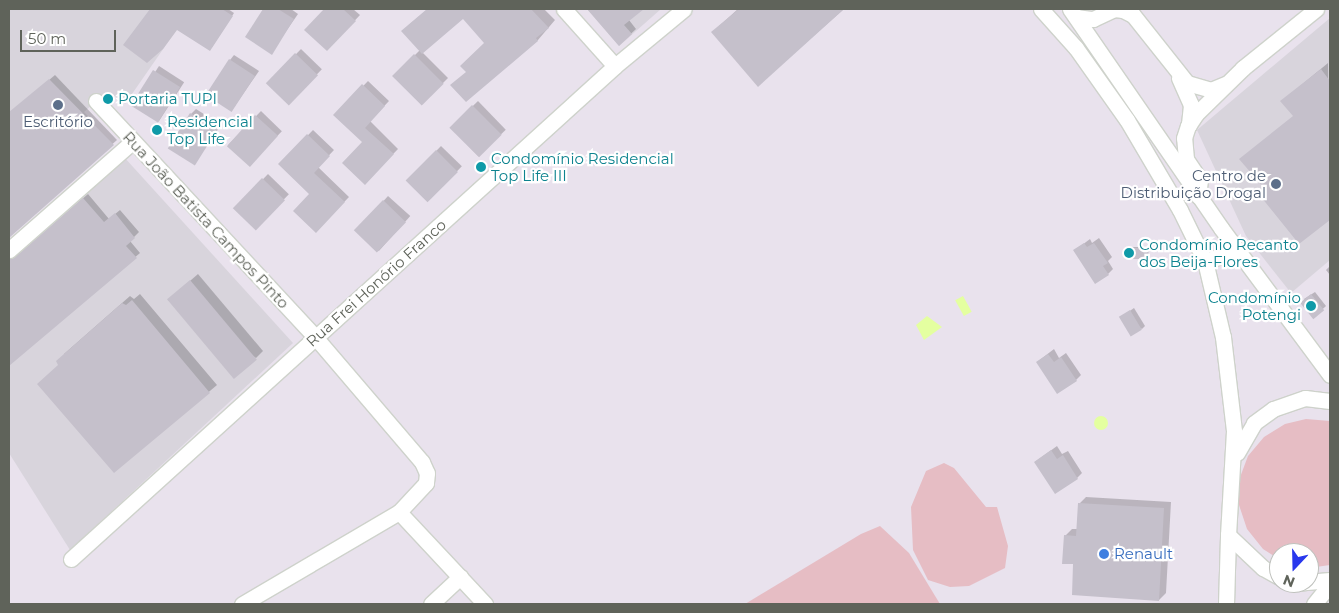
<!DOCTYPE html>
<html>
<head>
<meta charset="utf-8">
<style>
  body { margin:0 }
  #map { position:relative; width:1339px; height:613px; overflow:hidden; background:#e9e2ed; font-family:Montserrat,sans-serif }
  div>[style] { position:absolute }
  .industrial>* { inset:0; background:#d8d4dc }
  .green>* { inset:0; background:#e6bdc4 }
  .water>* { inset:0; background:#e4ffa0; transform-origin:0 0 }
  .round { border-radius:50% }
  .shadow>* { inset:0; background:#0003; transform-origin:0 0 }
  .building>* { inset:0; background:#c5c0cb; transform-origin:0 0 }
  .roads { filter:drop-shadow(1px 0 #ced2cb) drop-shadow(-1px 0 #ced2cb) drop-shadow(0 1px #ced2cb) drop-shadow(0 -1px #ced2cb) }
  .street>* { height:15px; margin:-7.5px; padding:0 7.5px; transform-origin:7.5px; border-radius:7.5px; background:#fff }
  .secondary>* { height:15px; margin:-7.5px; padding:0 7.5px; transform-origin:7.5px; border-radius:7.5px; background:#fff }
  .dots>* { width:14px; height:14px; translate:-50% -50%; box-sizing:border-box; border:2px solid #fff; border-radius:50% }
  span { translate:-50% -50%; white-space:nowrap; text-align:center; line-height:1.15; -webkit-text-stroke:4.5px #fff; paint-order:stroke }
  .culture-label { font-size:15px; color:#0d838f }
  .left { translate:0 -50%; text-align:left }
  .right { translate:-100% -50%; text-align:right }
  .service-label { font-size:15px; color:#4e5e75 }
  .street-label { font-size:15px; color:#5f635a }
  .shop-label { font-size:15px; color:#366cbe }
  .frame { position:absolute; inset:0; border:10px solid #5f635a; pointer-events:none }
  .north { position:absolute; left:1269px; top:543px; width:50px; height:50px; box-sizing:border-box; background:#fff; border:1px solid #bfc1bd; border-radius:50%; rotate:201deg; font-size:14px; font-weight:700; line-height:20px; text-align:center; color:#5f635a }
  .north::after { content:''; display:block; margin:auto; width:18px; height:22px; background:#2938ed; clip-path:polygon(50% 0,100% 100%,50% 72%,0 100%) }
  .scale { position:absolute; left:20px; top:30px; width:96px; height:22px; box-sizing:border-box; border:2px solid #5f635a; border-top:0; padding-left:6px; font-size:15px; line-height:18px; white-space:nowrap; color:#5f635a; -webkit-text-stroke:4px #fff; paint-order:stroke }
</style>
</head>
<body>
<div id="map">
  <div class="industrial">
    <i style="clip-path:polygon(9px 9px,191px 9px,125px 104px,114px 96px,104px 94px,84px 112px,88px 116px,9px 183px)"></i>
    <i style="clip-path:polygon(587px 9px,661px 9px,619px 46px)"></i>
    <i style="clip-path:polygon(1330px 18px,1330px 260px,1291px 293px,1246px 236px,1197px 130px)"></i>
    <i style="clip-path:polygon(124px 157px,293px 343px,70px 550px,9px 453px,9px 260px)"></i>
  </div>
  <div class="green">
    <i style="clip-path:polygon(1306px 419px,1330px 421px,1330px 565px,1309px 568px,1309px 553px,1279px 553px,1279px 559px,1263px 549px,1247px 529px,1239px 505px,1239px 480px,1248px 456px,1264px 437px,1285px 424px)"></i>
    <i style="clip-path:polygon(944px 463px,954px 468px,986px 507px,997px 507px,1008px 546px,1005px 568px,969px 586px,950px 587px,928px 580px,913px 550px,911px 507px,926px 471px)"></i>
    <i style="clip-path:polygon(880px 526px,909px 553px,940px 604px,745px 604px,861px 534px)"></i>
  </div>
  <div class="water">
    <i style="left:963px;top:296px;width:18px;height:9px;rotate:61deg"></i>
    <i style="clip-path:polygon(927px 316px,942px 327px,924px 340px,916px 325px)"></i>
    <i class="round" style="left:1094px;top:416px;width:14px;height:14px"></i>
  </div>
  <div class="shadow">
    <i style="clip-path:polygon(151px 9px,228px 9px,234px 13px,212px 47px,177px 28px,124px 45px)"></i>
    <i style="clip-path:polygon(265px 9px,291px 9px,298px 14px,271px 53px,247px 37px)"></i>
    <i style="clip-path:polygon(323px 9px,353px 9px,360px 15px,327px 50px)"></i>
    <i style="clip-path:polygon(428px 9px,544px 9px,555px 20px,538px 40px,466px 100px,486px 43px,463px 17px,422px 52px,448px 78px,422px 104px,394px 76px,420px 50px,410px 24px)"></i>
    <i style="clip-path:polygon(588px 9px,642px 9px,629px 20px,636px 29px,619px 45px)"></i>
    <i style="clip-path:polygon(738px 9px,844px 9px,758px 85px,719px 26px)"></i>
    <i style="left:301px;top:49px;width:29px;height:47px;rotate:44deg"></i>
    <i style="clip-path:polygon(234px 55px,259px 71px,232px 110px,230px 60px)"></i>
    <i style="clip-path:polygon(1328px 63px,1330px 218px,1299px 243px,1258px 192px,1264px 186px,1294px 115px,1282px 101px)"></i>
    <i style="left:159px;top:66px;width:30px;height:47px;rotate:33deg"></i>
    <i style="clip-path:polygon(55px 75px,117px 140px,9px 236px,9px 114px)"></i>
    <i style="clip-path:polygon(368px 81px,389px 101px,370px 121px,398px 149px,365px 183px,363px 142px,335px 115px)"></i>
    <i style="left:478px;top:101px;width:40px;height:38px;rotate:46deg"></i>
    <i style="clip-path:polygon(196px 109px,221px 125px,194px 164px,191px 114px)"></i>
    <i style="left:261px;top:111px;width:29px;height:47px;rotate:44deg"></i>
    <i style="clip-path:polygon(313px 130px,334px 150px,318px 167px,349px 197px,316px 231px,311px 194px,280px 164px)"></i>
    <i style="left:441px;top:146px;width:29px;height:48px;rotate:44deg"></i>
    <i style="left:268px;top:174px;width:29px;height:48px;rotate:44deg"></i>
    <i style="clip-path:polygon(88px 194px,109px 219px,120px 210px,139px 232px,130px 241px,140px 253px,9px 364px,9px 253px,21px 253px)"></i>
    <i style="left:388px;top:196px;width:30px;height:47px;rotate:42deg"></i>
    <i style="clip-path:polygon(1099px 238px,1112px 257px,1108px 261px,1113px 269px,1108px 274px,1074px 251px,1090px 239px,1092px 243px)"></i>
    <i style="clip-path:polygon(1149px 247px,1148px 257px,1126px 248px,1128px 247px)"></i>
    <i style="clip-path:polygon(1330px 266px,1330px 275px,1326px 270px)"></i>
    <i style="clip-path:polygon(198px 274px,263px 351px,256px 358px,168px 300px)"></i>
    <i style="clip-path:polygon(1315px 292px,1326px 306px,1313px 318px,1304px 299px)"></i>
    <i style="clip-path:polygon(140px 294px,217px 385px,114px 472px,64px 354px,130px 296px,134px 299px)"></i>
    <i style="clip-path:polygon(1134px 308px,1145px 326px,1142px 329px,1121px 317px)"></i>
    <i style="clip-path:polygon(1054px 349px,1059px 358px,1066px 353px,1081px 375px,1076px 380px,1037px 362px)"></i>
    <i style="clip-path:polygon(1057px 446px,1062px 454px,1068px 451px,1082px 473px,1077px 478px,1035px 462px)"></i>
    <i style="clip-path:polygon(1086px 497px,1171px 502px,1166px 593px,1159px 600px,1065px 536px,1072px 529px,1077px 529px,1079px 504px)"></i>
  </div>
  <div class="building">
    <i style="clip-path:polygon(150px 9px,222px 9px,233px 16px,210px 51px,177px 30px,163px 49px,147px 63px,123px 45px)"></i>
    <i style="clip-path:polygon(263px 9px,278px 9px,294px 19px,272px 55px,245px 37px)"></i>
    <i style="clip-path:polygon(324px 9px,343px 9px,356px 21px,327px 51px,304px 30px)"></i>
    <i style="clip-path:polygon(427px 9px,531px 9px,549px 28px,536px 38px,538px 41px,466px 102px,450px 85px,466px 72px,460px 66px,484px 43px,463px 19px,422px 54px,401px 31px)"></i>
    <i style="clip-path:polygon(587px 9px,644px 9px,624px 25px,632px 34px,619px 46px)"></i>
    <i style="clip-path:polygon(739px 9px,844px 9px,758px 87px,711px 32px)"></i>
    <i style="left:295px;top:53px;width:32px;height:42px;rotate:44deg"></i>
    <i style="left:414px;top:54px;width:42px;height:31px;rotate:45deg"></i>
    <i style="left:229px;top:59px;width:31px;height:43px;rotate:33deg"></i>
    <i style="clip-path:polygon(1321px 69px,1330px 81px,1330px 220px,1299px 244px,1257px 192px,1264px 188px,1239px 159px,1293px 116px,1280px 101px)"></i>
    <i style="left:153px;top:70px;width:32px;height:42px;rotate:32deg"></i>
    <i style="clip-path:polygon(49px 79px,114px 145px,9px 238px,9px 112px)"></i>
    <i style="clip-path:polygon(362px 84px,385px 106px,365px 128px,394px 154px,365px 185px,342px 163px,362px 142px,333px 115px)"></i>
    <i style="left:472px;top:105px;width:42px;height:32px;rotate:45deg"></i>
    <i style="left:190px;top:113px;width:32px;height:42px;rotate:32deg"></i>
    <i style="left:255px;top:115px;width:31px;height:42px;rotate:42deg"></i>
    <i style="clip-path:polygon(307px 134px,330px 156px,314px 173px,345px 202px,316px 233px,293px 211px,309px 194px,278px 164px)"></i>
    <i style="left:436px;top:150px;width:31px;height:43px;rotate:45deg"></i>
    <i style="left:262px;top:178px;width:32px;height:42px;rotate:44deg"></i>
    <i style="clip-path:polygon(83px 198px,104px 222px,115px 213px,135px 238px,126px 246px,137px 258px,9px 366px,9px 259px,15px 257px)"></i>
    <i style="left:383px;top:200px;width:32px;height:42px;rotate:44deg"></i>
    <i style="clip-path:polygon(1084px 243px,1087px 247px,1094px 243px,1108px 263px,1103px 266px,1109px 275px,1095px 284px,1073px 250px)"></i>
    <i style="left:1125px;top:248px;width:23px;height:11px"></i>
    <i style="left:190px;top:280px;width:104px;height:30px;rotate:50deg"></i>
    <i style="left:1311px;top:294px;width:21px;height:14px;rotate:51deg"></i>
    <i style="clip-path:polygon(132px 300px,210px 393px,114px 473px,37px 384px,58px 365px,56px 361px,122px 303px,126px 305px)"></i>
    <i style="left:1130px;top:310px;width:23px;height:13px;rotate:59deg"></i>
    <i style="clip-path:polygon(1048px 354px,1054px 362px,1061px 357px,1077px 381px,1057px 394px,1036px 362px)"></i>
    <i style="clip-path:polygon(1051px 450px,1057px 459px,1063px 455px,1078px 479px,1055px 494px,1034px 462px)"></i>
    <i style="clip-path:polygon(1078px 503px,1164px 508px,1159px 601px,1072px 595px,1073px 564px,1062px 564px,1064px 535px,1076px 536px)"></i>
  </div>
  <div class="roads">
    <div class="street">
      <i style="left:564px;top:9px;width:76px;rotate:48.2deg"></i>
      <i style="left:1076px;top:17px;width:17px;rotate:7deg"></i>
      <i style="left:1093px;top:19px;width:23px;rotate:-25deg"></i>
      <i style="left:1114px;top:9px;width:9px;rotate:6deg"></i>
      <i style="left:1123px;top:10px;width:11px;rotate:27deg"></i>
      <i style="left:1133px;top:15px;width:87px;rotate:51.5deg"></i>
      <i style="left:1187px;top:83px;width:25px;rotate:16deg"></i>
      <i style="left:1211px;top:90px;width:15px;rotate:-23deg"></i>
      <i style="left:1179px;top:78px;width:30px;rotate:66deg"></i>
      <i style="left:1191px;top:105px;width:20px;rotate:96deg"></i>
      <i style="left:96px;top:101px;width:323px;rotate:47.1deg"></i>
      <i style="left:316px;top:338px;width:163px;rotate:49.5deg"></i>
      <i style="left:422px;top:462px;width:12px;rotate:66deg"></i>
      <i style="left:427px;top:473px;width:10px;rotate:96deg"></i>
      <i style="left:426px;top:483px;width:40px;rotate:133deg"></i>
      <i style="left:399px;top:512px;width:182px;rotate:149.6deg"></i>
      <i style="left:1198px;top:196px;width:16px;rotate:-83deg"></i>
      <i style="left:1200px;top:180px;width:25px;rotate:-124deg"></i>
      <i style="left:1186px;top:159px;width:21px;rotate:-95deg"></i>
      <i style="left:1184px;top:138px;width:13px;rotate:-72deg"></i>
      <i style="left:1188px;top:126px;width:14px;rotate:-56deg"></i>
      <i style="left:1196px;top:114px;width:66px;rotate:-44.4deg"></i>
      <i style="left:1243px;top:68px;width:94px;rotate:-38.9deg"></i>
      <i style="left:9px;top:250px;width:165px;rotate:-41.3deg"></i>
      <i style="left:399px;top:512px;width:126px;rotate:46.9deg"></i>
      <i style="left:71px;top:559px;width:734px;rotate:-42.18deg"></i>
      <i style="left:615px;top:66px;width:89px;rotate:-39.6deg"></i>
      <i style="left:431px;top:604px;width:40px;rotate:-43deg"></i>
      <i style="left:1226px;top:604px;width:69px;rotate:-88.3deg"></i>
      <i style="left:1314px;top:604px;width:26px;rotate:-51deg"></i>
    </div>
    <div class="secondary">
      <i style="left:1041px;top:9px;width:52px;rotate:48.1deg"></i>
      <i style="left:1076px;top:48px;width:88px;rotate:54.7deg"></i>
      <i style="left:1127px;top:120px;width:104px;rotate:59.5deg"></i>
      <i style="left:1180px;top:210px;width:57px;rotate:63.9deg"></i>
      <i style="left:1205px;top:261px;width:78px;rotate:76.7deg"></i>
      <i style="left:1223px;top:337px;width:95px;rotate:83.3deg"></i>
      <i style="left:1234px;top:431px;width:104px;rotate:93.3deg"></i>
      <i style="left:1228px;top:535px;width:48px;rotate:43.3deg"></i>
      <i style="left:1263px;top:568px;width:18px;rotate:29deg"></i>
      <i style="left:1070px;top:9px;width:266px;rotate:55.4deg"></i>
      <i style="left:1221px;top:228px;width:183px;rotate:53.4deg"></i>
      <i style="left:1205px;top:261px;width:17px;rotate:-17deg"></i>
      <i style="left:1221px;top:256px;width:21px;rotate:3deg"></i>
      <i style="left:1237px;top:453px;width:34px;rotate:-60deg"></i>
      <i style="left:1254px;top:423px;width:24px;rotate:-36deg"></i>
      <i style="left:1273px;top:409px;width:34px;rotate:-19deg"></i>
      <i style="left:1305px;top:398px;width:25px;rotate:7deg"></i>
      <i style="left:1295px;top:583px;width:35px;rotate:-5deg"></i>
    </div>
  </div>
  <div class="dots">
    <i style="left:108px;top:99px;background:#0f9aa8"></i>
    <i style="left:58px;top:105px;background:#5c6f8a"></i>
    <i style="left:157px;top:130px;background:#0f9aa8"></i>
    <i style="left:481px;top:167px;background:#0f9aa8"></i>
    <i style="left:1276px;top:184px;background:#5c6f8a"></i>
    <i style="left:1129px;top:253px;background:#0f9aa8"></i>
    <i style="left:1311px;top:306px;background:#0f9aa8"></i>
    <i style="left:1104px;top:554px;background:#3f7fe0"></i>
  </div>
  <div class="culture-label">
    <span class="left" style="left:118px;top:99px">Portaria TUPI</span>
    <span class="left" style="left:167px;top:130px">Residencial<br>Top Life</span>
    <span class="left" style="left:491px;top:167px">Condomínio Residencial<br>Top Life III</span>
    <span class="left" style="left:1139px;top:253px">Condomínio Recanto<br>dos Beija-Flores</span>
    <span class="right" style="left:1301px;top:306px">Condomínio<br>Potengi</span>
  </div>
  <div class="service-label">
    <span style="left:58px;top:122px">Escritório</span>
    <span class="right" style="left:1266px;top:184px">Centro de<br>Distribuição Drogal</span>
  </div>
  <div class="street-label">
    <span style="left:206px;top:220px;rotate:47deg">Rua João Batista Campos Pinto</span>
    <span style="left:376px;top:283px;rotate:-42deg">Rua Frei Honório Franco</span>
  </div>
  <div class="shop-label">
    <span class="left" style="left:1114px;top:554px">Renault</span>
  </div>
  <div class="frame"></div>
  <div class="north">N</div>
  <div class="scale">50 m</div>
</div>
</body>
</html>
